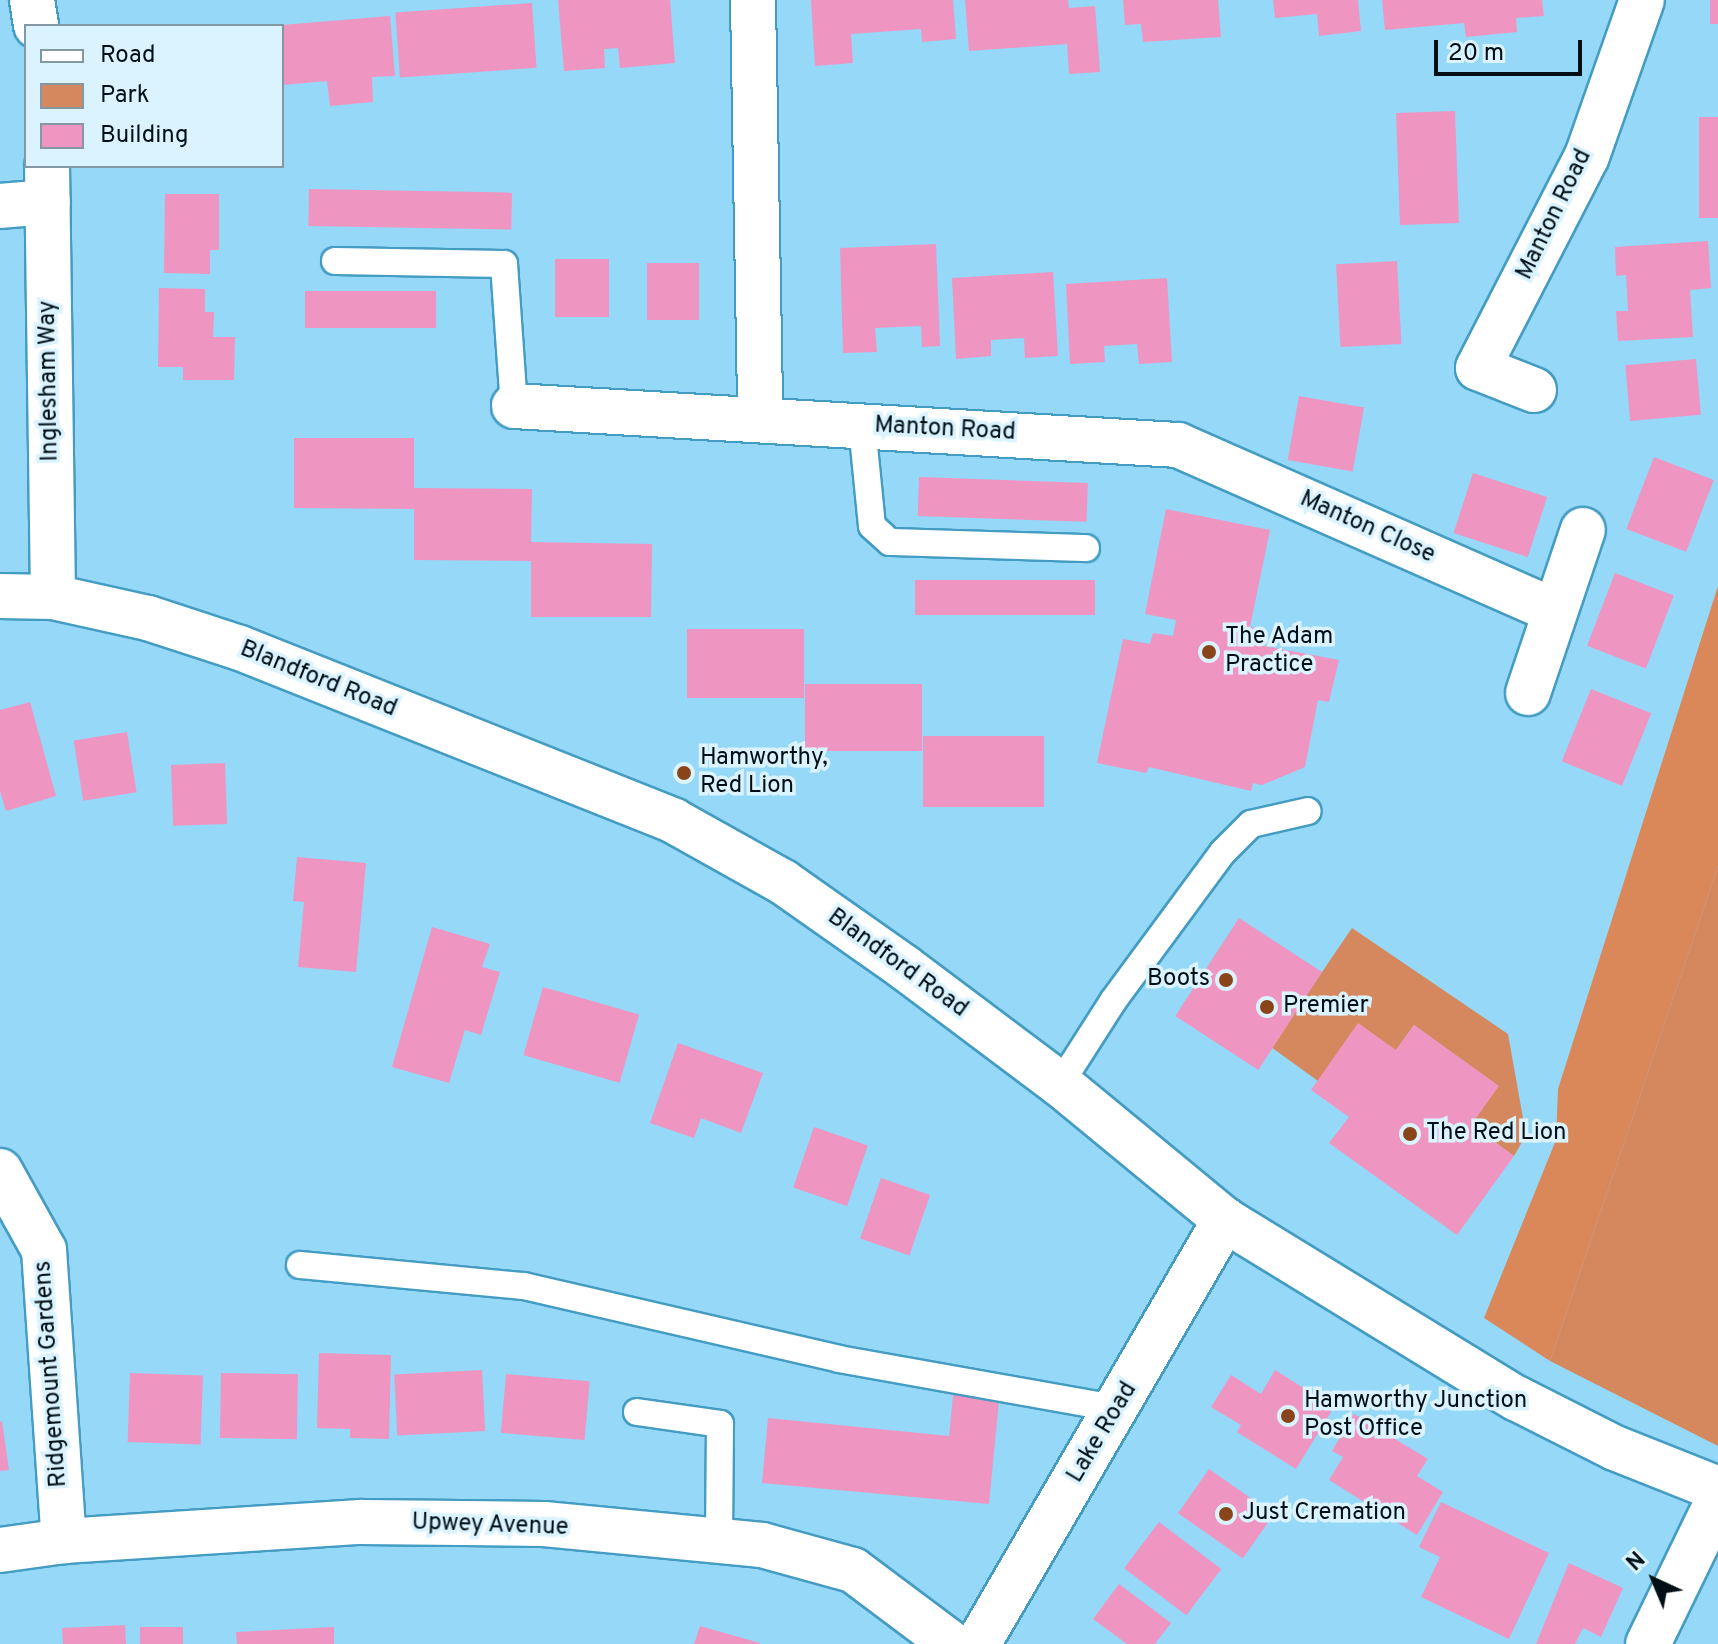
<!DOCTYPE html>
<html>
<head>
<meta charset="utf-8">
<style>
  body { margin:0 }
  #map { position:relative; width:1718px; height:1644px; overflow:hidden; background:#95d8f8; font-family:Overpass,sans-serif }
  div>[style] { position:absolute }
  .green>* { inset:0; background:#d5885d }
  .forest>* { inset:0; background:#da875a }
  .building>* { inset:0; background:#ee96c1; transform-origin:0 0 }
  .roads { filter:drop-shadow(2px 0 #449cc2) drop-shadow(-2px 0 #449cc2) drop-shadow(0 2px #449cc2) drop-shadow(0 -2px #449cc2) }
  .service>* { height:26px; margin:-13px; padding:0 13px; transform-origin:13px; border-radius:13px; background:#fff }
  .minor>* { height:44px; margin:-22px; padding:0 22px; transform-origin:22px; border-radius:22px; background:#fff }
  .secondary>* { height:44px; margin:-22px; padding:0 22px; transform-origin:22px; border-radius:22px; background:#fff }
  .dots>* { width:22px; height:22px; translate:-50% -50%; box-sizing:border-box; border:4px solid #daf3ff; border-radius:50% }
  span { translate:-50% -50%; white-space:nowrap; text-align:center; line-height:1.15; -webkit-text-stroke:7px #daf3ff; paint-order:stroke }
  .street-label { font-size:24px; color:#000f16 }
  .poi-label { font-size:24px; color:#000f16 }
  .left { translate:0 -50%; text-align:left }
  .right { translate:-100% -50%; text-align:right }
  .legend { position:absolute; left:24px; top:24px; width:260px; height:144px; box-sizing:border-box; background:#daf3ff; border:2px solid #8398a2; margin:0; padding:10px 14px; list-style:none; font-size:24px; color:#000f16 }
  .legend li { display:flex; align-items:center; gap:16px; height:40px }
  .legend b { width:40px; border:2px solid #8398a2 }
  .north { position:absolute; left:1614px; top:1540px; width:80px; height:80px; -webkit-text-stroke:6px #daf3ff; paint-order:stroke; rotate:316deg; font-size:22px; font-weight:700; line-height:32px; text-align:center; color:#000f16 }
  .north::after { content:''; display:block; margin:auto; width:28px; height:36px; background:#000f16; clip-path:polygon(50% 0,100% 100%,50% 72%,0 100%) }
  .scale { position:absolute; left:1434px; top:40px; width:148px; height:36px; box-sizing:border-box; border:4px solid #000f16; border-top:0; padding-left:10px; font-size:24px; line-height:28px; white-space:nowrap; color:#000f16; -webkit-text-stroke:6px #daf3ff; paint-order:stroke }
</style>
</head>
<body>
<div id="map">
  <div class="green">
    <i style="clip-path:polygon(1718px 866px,1718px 1446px,1550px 1361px)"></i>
    <i style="clip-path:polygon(1352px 928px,1508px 1034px,1526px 1135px,1514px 1156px,1471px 1125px,1498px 1086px,1414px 1025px,1396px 1050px,1318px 1081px,1271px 1047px)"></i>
  </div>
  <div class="forest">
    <i style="clip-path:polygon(1718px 586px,1718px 866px,1550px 1361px,1484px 1318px,1556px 1140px,1558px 1089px)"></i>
  </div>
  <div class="building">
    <i style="clip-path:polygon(558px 0,670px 0,675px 63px,620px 68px,618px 48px,604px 49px,605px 68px,564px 71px)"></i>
    <i style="clip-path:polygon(811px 0,953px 0,956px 39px,922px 42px,921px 29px,851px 34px,853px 63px,815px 66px)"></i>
    <i style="clip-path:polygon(965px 0,1068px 0,1069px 8px,1095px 6px,1100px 72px,1069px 74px,1067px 44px,969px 51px)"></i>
    <i style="clip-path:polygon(1123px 0,1218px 0,1221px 37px,1143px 42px,1141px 24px,1125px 25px)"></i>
    <i style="clip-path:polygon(1273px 0,1358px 0,1361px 31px,1319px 36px,1317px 14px,1275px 18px)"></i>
    <i style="clip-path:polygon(1382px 0,1542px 0,1544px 16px,1516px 18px,1517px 32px,1466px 37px,1464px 23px,1385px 30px)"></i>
    <i style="left:1710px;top:0;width:8px;height:24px"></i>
    <i style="left:532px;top:3px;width:65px;height:137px;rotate:86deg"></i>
    <i style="clip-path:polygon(390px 16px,395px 76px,372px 77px,373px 102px,330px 106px,327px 81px,282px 85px,282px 25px)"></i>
    <i style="left:1455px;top:111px;width:112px;height:59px;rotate:88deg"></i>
    <i style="left:1699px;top:117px;width:19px;height:101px"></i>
    <i style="left:309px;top:189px;width:203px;height:37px;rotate:1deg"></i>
    <i style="clip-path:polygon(165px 194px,219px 194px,219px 250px,210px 250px,210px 274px,164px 273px)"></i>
    <i style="clip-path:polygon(1708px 241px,1711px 288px,1690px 290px,1693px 337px,1618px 341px,1616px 311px,1628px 311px,1626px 275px,1616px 276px,1615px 247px)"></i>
    <i style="clip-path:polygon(936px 244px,940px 346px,922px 347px,921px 326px,875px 328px,877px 352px,843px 353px,840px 248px)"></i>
    <i style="left:555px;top:259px;width:54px;height:58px"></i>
    <i style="left:1397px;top:261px;width:83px;height:61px;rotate:87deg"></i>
    <i style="left:647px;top:263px;width:52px;height:57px"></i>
    <i style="clip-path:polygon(1053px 272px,1058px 356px,1025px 358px,1024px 338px,991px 340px,991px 356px,956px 359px,952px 278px)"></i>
    <i style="clip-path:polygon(1167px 278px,1172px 362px,1139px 364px,1137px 344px,1104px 346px,1105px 362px,1070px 364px,1066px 284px)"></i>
    <i style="clip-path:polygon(159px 288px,205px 289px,205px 312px,214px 312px,213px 337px,235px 337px,234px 380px,183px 380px,183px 367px,158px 367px)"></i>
    <i style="left:305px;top:291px;width:131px;height:37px"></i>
    <i style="left:1696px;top:359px;width:56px;height:71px;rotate:85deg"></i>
    <i style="left:1299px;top:396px;width:66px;height:65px;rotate:10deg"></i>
    <i style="clip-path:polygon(294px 438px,414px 438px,414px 488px,532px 489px,531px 542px,652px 544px,651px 617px,531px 617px,531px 561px,414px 560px,414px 509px,294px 508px)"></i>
    <i style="left:1654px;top:457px;width:64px;height:77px;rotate:21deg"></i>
    <i style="left:1473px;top:473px;width:78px;height:63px;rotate:18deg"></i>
    <i style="left:919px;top:477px;width:169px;height:39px;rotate:2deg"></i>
    <i style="clip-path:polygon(1166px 509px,1270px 530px,1250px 627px,1258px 629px,1254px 644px,1339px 660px,1329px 702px,1318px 700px,1305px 767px,1262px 785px,1253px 783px,1251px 791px,1149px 767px,1146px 773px,1097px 763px,1123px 639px,1150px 644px,1153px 633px,1173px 636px,1176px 620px,1145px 614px)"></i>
    <i style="left:1615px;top:573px;width:63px;height:78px;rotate:21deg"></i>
    <i style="left:1095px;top:580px;width:35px;height:180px;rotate:90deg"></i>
    <i style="left:687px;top:629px;width:117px;height:69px"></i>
    <i style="left:805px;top:684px;width:117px;height:67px"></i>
    <i style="left:1591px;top:689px;width:65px;height:78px;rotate:22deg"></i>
    <i style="clip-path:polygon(30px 702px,56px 796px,6px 811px,0 791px,0 710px)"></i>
    <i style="left:127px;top:732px;width:61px;height:54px;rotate:81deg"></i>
    <i style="left:923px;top:736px;width:121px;height:71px"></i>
    <i style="left:225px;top:763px;width:61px;height:54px;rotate:88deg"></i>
    <i style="clip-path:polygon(297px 857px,366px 863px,356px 972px,298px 967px,304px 902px,293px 901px)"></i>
    <i style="left:1239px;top:918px;width:99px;height:117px;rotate:33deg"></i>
    <i style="clip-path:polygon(432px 927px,490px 944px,482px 967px,500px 972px,481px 1035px,465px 1030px,449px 1083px,392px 1067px)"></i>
    <i style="left:543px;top:987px;width:100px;height:71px;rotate:16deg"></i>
    <i style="clip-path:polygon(1358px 1023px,1396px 1050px,1414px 1025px,1499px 1086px,1471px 1125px,1514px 1156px,1457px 1235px,1329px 1143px,1349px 1117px,1311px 1090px)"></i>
    <i style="clip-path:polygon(678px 1043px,763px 1073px,741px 1133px,701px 1118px,694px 1138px,650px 1123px)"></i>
    <i style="left:814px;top:1127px;width:57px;height:64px;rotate:19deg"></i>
    <i style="left:881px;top:1178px;width:52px;height:64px;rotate:19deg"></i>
    <i style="clip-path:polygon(319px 1353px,391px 1355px,389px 1439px,350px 1438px,350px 1429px,317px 1428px)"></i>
    <i style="left:482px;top:1370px;width:61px;height:88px;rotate:87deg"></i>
    <i style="clip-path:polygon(1275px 1370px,1334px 1407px,1296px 1469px,1237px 1432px,1241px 1425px,1211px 1407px,1231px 1375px,1261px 1394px)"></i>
    <i style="left:130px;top:1373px;width:73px;height:69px;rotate:2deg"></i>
    <i style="left:221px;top:1373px;width:77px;height:65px;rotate:1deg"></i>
    <i style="left:506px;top:1374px;width:84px;height:59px;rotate:5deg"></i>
    <i style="clip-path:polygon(954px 1385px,1000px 1390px,989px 1504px,762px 1483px,768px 1418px,949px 1436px)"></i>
    <i style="clip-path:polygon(1354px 1414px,1428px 1459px,1417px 1476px,1443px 1492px,1417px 1535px,1329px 1480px,1343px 1457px,1332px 1451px)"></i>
    <i style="clip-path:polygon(2px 1421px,9px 1470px,0 1471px,0 1422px)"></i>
    <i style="left:1209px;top:1469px;width:79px;height:54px;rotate:35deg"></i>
    <i style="clip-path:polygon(1441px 1502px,1549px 1553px,1509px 1639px,1421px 1597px,1440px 1557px,1419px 1547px)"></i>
    <i style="left:1159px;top:1522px;width:78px;height:58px;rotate:37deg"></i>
    <i style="clip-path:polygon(1569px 1563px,1623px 1588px,1601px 1637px,1583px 1628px,1575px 1644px,1536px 1644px)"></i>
    <i style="clip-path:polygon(1119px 1584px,1171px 1623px,1155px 1644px,1127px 1644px,1093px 1619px)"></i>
    <i style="clip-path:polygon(125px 1625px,126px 1644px,63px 1644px,62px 1628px)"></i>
    <i style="clip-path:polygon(700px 1626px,760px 1643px,760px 1644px,694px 1644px)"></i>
    <i style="left:183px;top:1627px;width:17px;height:43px;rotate:90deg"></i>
    <i style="clip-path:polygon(334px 1627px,334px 1644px,237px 1644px,236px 1632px)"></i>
  </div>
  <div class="roads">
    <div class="service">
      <i style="left:335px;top:261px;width:169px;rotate:1deg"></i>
      <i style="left:504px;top:264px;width:142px;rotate:86deg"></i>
      <i style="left:862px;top:426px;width:100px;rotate:84.3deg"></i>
      <i style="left:872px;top:526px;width:24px;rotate:42deg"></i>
      <i style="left:890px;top:542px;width:196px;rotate:1.8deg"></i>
      <i style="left:1060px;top:1084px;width:98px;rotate:-57.4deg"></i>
      <i style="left:1113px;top:1001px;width:185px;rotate:-53.6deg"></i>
      <i style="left:1223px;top:852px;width:40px;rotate:-45deg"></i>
      <i style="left:1251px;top:824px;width:58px;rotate:-12.8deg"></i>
      <i style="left:300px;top:1265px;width:225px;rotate:5.4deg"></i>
      <i style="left:524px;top:1286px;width:323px;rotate:13deg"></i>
      <i style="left:839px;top:1359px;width:284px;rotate:10.1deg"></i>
      <i style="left:637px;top:1412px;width:84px;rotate:8.2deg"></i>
      <i style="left:720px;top:1424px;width:120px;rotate:90.5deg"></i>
    </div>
    <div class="minor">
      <i style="left:32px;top:0;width:26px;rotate:81deg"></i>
      <i style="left:753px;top:0;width:417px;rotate:89deg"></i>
      <i style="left:47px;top:166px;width:431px;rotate:89.2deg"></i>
      <i style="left:0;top:206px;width:48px;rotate:-4.8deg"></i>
      <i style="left:1534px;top:390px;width:60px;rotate:-158.6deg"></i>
      <i style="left:1478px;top:368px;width:238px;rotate:-62.8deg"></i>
      <i style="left:1587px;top:156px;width:165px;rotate:-70.6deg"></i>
      <i style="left:514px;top:406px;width:665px;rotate:3.36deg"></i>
      <i style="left:1178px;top:445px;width:412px;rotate:23.8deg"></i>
      <i style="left:1528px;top:693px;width:172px;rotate:-71.4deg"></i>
      <i style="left:0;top:1171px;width:90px;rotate:60.9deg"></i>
      <i style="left:44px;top:1250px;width:292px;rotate:86.1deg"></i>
      <i style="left:0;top:1550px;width:65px;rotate:-8deg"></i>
      <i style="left:64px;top:1541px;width:297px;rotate:-3.7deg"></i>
      <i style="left:360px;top:1522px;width:184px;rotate:0.6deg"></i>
      <i style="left:544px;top:1524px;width:219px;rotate:5.5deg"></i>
      <i style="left:762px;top:1545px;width:94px;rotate:15.4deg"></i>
      <i style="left:853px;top:1570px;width:124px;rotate:36.8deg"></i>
      <i style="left:978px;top:1644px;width:491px;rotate:-59.8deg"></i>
      <i style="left:1648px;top:1644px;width:160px;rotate:-64.1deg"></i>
    </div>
    <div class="secondary">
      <i style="left:0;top:596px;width:53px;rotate:1.1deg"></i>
      <i style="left:53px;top:597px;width:97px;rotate:12.5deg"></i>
      <i style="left:148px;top:618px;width:97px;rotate:18.1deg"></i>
      <i style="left:240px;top:648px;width:467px;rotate:21.7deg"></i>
      <i style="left:674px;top:821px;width:125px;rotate:29.2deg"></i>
      <i style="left:783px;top:882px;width:148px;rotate:35.1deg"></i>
      <i style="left:904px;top:967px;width:195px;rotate:36.9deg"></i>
      <i style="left:1060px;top:1084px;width:214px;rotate:39.5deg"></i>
      <i style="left:1225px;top:1220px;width:341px;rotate:31.5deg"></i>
      <i style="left:1516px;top:1398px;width:111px;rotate:26.8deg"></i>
      <i style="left:1615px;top:1448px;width:111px;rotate:21.7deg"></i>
    </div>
  </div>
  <div class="dots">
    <i style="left:1209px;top:652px;background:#89441a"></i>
    <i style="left:684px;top:773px;background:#89441a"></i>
    <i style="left:1226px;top:980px;background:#89441a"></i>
    <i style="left:1267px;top:1007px;background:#89441a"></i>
    <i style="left:1410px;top:1134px;background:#89441a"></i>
    <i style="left:1288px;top:1416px;background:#89441a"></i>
    <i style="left:1226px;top:1514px;background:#89441a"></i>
  </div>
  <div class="street-label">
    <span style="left:1555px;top:215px;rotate:-64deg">Manton Road</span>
    <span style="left:50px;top:381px;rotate:-91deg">Inglesham Way</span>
    <span style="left:945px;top:430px;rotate:3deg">Manton Road</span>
    <span style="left:1367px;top:528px;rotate:24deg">Manton Close</span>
    <span style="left:318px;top:680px;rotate:22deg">Blandford Road</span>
    <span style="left:897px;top:964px;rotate:36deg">Blandford Road</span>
    <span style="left:52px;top:1374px;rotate:-94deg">Ridgemount Gardens</span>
    <span style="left:1103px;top:1433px;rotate:-59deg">Lake Road</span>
    <span style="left:490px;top:1526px;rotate:2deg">Upwey Avenue</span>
  </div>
  <div class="poi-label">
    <span class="left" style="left:1225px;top:652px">The Adam<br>Practice</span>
    <span class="left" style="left:700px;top:773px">Hamworthy,<br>Red Lion</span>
    <span class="right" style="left:1210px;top:980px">Boots</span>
    <span class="left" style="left:1283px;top:1007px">Premier</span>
    <span class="left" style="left:1426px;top:1134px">The Red Lion</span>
    <span class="left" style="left:1304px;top:1416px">Hamworthy Junction<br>Post Office</span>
    <span class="left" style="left:1242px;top:1514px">Just Cremation</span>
  </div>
  <ul class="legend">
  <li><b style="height:10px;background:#fff"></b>Road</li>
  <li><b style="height:22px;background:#d5885d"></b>Park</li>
  <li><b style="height:22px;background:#ee96c1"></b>Building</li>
  </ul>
  <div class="north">N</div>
  <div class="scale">20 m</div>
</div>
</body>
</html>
